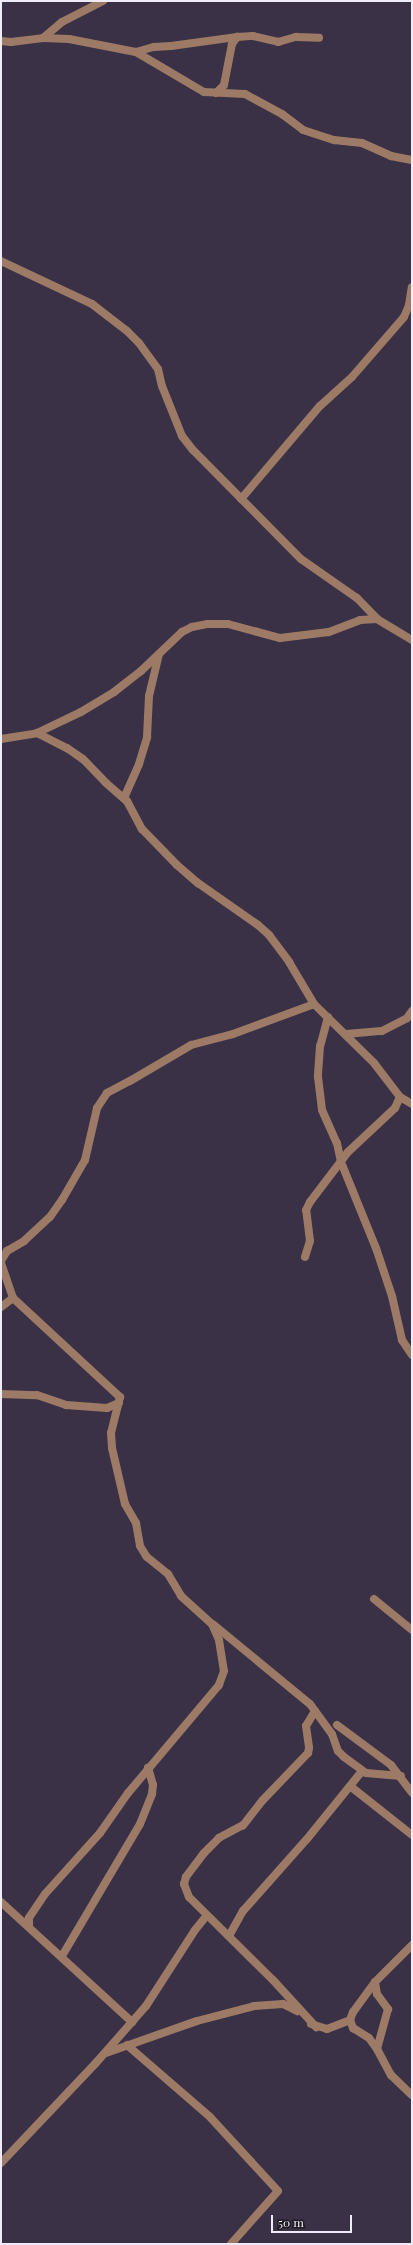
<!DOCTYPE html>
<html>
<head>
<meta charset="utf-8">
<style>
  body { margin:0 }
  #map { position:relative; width:413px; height:2245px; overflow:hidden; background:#3a3146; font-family:"Playfair Display",serif }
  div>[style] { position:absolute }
  .street>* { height:8px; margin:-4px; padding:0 4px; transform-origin:4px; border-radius:4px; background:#9d7a65 }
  span { translate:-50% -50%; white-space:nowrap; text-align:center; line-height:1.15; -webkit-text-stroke:3px #1f1b25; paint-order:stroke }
  .frame { position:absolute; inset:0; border:2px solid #f0ebf8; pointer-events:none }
  .scale { position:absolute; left:271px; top:2215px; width:81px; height:18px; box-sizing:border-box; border:2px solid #f0ebf8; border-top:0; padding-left:5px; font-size:12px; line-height:14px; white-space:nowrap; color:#f0ebf8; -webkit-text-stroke:3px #1f1b25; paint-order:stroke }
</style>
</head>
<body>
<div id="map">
  <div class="street">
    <i style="left:43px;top:38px;width:25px;rotate:-40deg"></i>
    <i style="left:62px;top:22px;width:46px;rotate:-27.1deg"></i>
    <i style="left:1px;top:41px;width:10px;rotate:6deg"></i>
    <i style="left:11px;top:42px;width:32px;rotate:-7deg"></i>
    <i style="left:43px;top:38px;width:26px;rotate:2deg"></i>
    <i style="left:69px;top:39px;width:68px;rotate:11deg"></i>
    <i style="left:136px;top:52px;width:79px;rotate:30.5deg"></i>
    <i style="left:204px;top:92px;width:41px;rotate:2.8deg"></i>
    <i style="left:245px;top:94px;width:42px;rotate:28.4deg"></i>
    <i style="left:282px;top:114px;width:26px;rotate:37deg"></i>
    <i style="left:303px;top:130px;width:33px;rotate:18deg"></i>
    <i style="left:334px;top:140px;width:28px;rotate:6deg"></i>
    <i style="left:362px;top:143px;width:32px;rotate:24deg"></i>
    <i style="left:391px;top:156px;width:21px;rotate:11deg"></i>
    <i style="left:136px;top:52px;width:19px;rotate:-16deg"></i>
    <i style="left:154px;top:47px;width:17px;rotate:-3deg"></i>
    <i style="left:171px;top:46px;width:67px;rotate:-7.8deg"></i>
    <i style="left:216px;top:93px;width:11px;rotate:-45deg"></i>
    <i style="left:224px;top:85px;width:42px;rotate:-79deg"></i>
    <i style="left:232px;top:44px;width:9px;rotate:-54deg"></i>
    <i style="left:237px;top:37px;width:16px;rotate:-4deg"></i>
    <i style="left:253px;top:36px;width:26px;rotate:13deg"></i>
    <i style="left:278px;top:42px;width:19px;rotate:-16deg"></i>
    <i style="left:296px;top:37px;width:23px;rotate:2deg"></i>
    <i style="left:1px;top:261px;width:101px;rotate:25.3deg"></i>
    <i style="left:92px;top:304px;width:44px;rotate:37.6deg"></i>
    <i style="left:127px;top:331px;width:17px;rotate:45deg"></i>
    <i style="left:139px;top:343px;width:32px;rotate:54deg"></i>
    <i style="left:158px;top:369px;width:17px;rotate:77deg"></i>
    <i style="left:162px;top:386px;width:54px;rotate:68.2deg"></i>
    <i style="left:182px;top:436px;width:18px;rotate:52deg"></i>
    <i style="left:193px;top:450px;width:153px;rotate:45.3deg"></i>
    <i style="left:301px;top:559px;width:68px;rotate:34.9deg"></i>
    <i style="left:357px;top:598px;width:29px;rotate:46deg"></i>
    <i style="left:241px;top:499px;width:122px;rotate:-49.7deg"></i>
    <i style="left:320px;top:406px;width:43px;rotate:-42.2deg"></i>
    <i style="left:352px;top:377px;width:79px;rotate:-49.1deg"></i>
    <i style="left:404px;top:317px;width:13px;rotate:-67deg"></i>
    <i style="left:409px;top:305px;width:18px;rotate:-81deg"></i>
    <i style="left:37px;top:733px;width:49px;rotate:-25.5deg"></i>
    <i style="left:81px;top:712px;width:39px;rotate:-31deg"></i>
    <i style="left:114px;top:692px;width:34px;rotate:-38deg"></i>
    <i style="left:141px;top:671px;width:57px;rotate:-43.6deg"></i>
    <i style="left:182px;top:632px;width:11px;rotate:-27deg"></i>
    <i style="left:192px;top:627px;width:15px;rotate:-11deg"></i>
    <i style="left:207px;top:624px;width:21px"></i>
    <i style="left:228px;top:624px;width:54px;rotate:15.1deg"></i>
    <i style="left:280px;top:638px;width:49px;rotate:-7deg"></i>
    <i style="left:329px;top:632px;width:33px;rotate:-21deg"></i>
    <i style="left:360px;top:620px;width:17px;rotate:-3deg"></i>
    <i style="left:377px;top:619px;width:41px;rotate:31deg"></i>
    <i style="left:1px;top:739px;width:36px;rotate:-9deg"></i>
    <i style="left:37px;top:733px;width:34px;rotate:27deg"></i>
    <i style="left:67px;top:748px;width:19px;rotate:35deg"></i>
    <i style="left:83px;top:759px;width:33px;rotate:46deg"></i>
    <i style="left:106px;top:783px;width:28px;rotate:41deg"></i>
    <i style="left:127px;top:801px;width:32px;rotate:62deg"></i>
    <i style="left:142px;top:829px;width:50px;rotate:45.8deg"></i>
    <i style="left:177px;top:865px;width:28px;rotate:41deg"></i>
    <i style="left:198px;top:883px;width:73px;rotate:35deg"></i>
    <i style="left:258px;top:925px;width:15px;rotate:42deg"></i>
    <i style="left:269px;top:935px;width:34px;rotate:53deg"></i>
    <i style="left:289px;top:962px;width:49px;rotate:59.2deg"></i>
    <i style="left:314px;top:1004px;width:84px;rotate:44.5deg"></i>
    <i style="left:374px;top:1063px;width:43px;rotate:52.6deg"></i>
    <i style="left:400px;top:1097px;width:14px;rotate:30deg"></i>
    <i style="left:124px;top:798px;width:37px;rotate:-66deg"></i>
    <i style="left:139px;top:764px;width:28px;rotate:-73deg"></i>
    <i style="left:147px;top:737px;width:41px;rotate:-87.2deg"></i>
    <i style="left:149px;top:696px;width:43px;rotate:-76.6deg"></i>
    <i style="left:328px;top:1017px;width:30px;rotate:105deg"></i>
    <i style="left:320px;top:1046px;width:31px;rotate:94deg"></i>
    <i style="left:318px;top:1077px;width:33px;rotate:83deg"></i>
    <i style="left:322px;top:1110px;width:36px;rotate:66deg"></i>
    <i style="left:337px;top:1143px;width:19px;rotate:78deg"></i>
    <i style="left:341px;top:1162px;width:93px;rotate:67.9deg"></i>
    <i style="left:376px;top:1248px;width:51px;rotate:71.6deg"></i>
    <i style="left:392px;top:1296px;width:45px;rotate:77.2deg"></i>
    <i style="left:402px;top:1340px;width:18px;rotate:56deg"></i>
    <i style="left:346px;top:1034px;width:36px;rotate:-5deg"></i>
    <i style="left:382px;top:1031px;width:28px;rotate:-27deg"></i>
    <i style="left:407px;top:1018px;width:9px;rotate:-54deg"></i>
    <i style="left:305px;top:1257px;width:17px;rotate:-73deg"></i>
    <i style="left:310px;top:1241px;width:31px;rotate:-97deg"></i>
    <i style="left:306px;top:1210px;width:9px;rotate:-63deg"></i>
    <i style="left:310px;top:1202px;width:63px;rotate:-52.8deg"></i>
    <i style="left:348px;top:1152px;width:64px;rotate:-43.1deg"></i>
    <i style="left:395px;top:1108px;width:12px;rotate:-66deg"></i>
    <i style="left:1px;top:1261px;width:12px;rotate:-59deg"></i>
    <i style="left:7px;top:1251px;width:20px;rotate:-30deg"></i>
    <i style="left:24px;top:1241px;width:35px;rotate:-43deg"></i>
    <i style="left:50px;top:1217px;width:21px;rotate:-55deg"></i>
    <i style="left:62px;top:1200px;width:46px;rotate:-60.1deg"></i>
    <i style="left:85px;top:1160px;width:53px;rotate:-77deg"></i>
    <i style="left:97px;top:1108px;width:18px;rotate:-56deg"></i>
    <i style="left:107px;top:1093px;width:26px;rotate:-28deg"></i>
    <i style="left:130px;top:1081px;width:71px;rotate:-30.5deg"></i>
    <i style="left:191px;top:1045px;width:43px;rotate:-14.7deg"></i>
    <i style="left:233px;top:1034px;width:86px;rotate:-20.3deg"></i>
    <i style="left:1px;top:1263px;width:37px;rotate:71deg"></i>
    <i style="left:13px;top:1298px;width:146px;rotate:42.8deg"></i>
    <i style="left:120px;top:1397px;width:37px;rotate:104deg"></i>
    <i style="left:111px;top:1433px;width:15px;rotate:86deg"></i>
    <i style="left:112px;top:1448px;width:57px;rotate:76.9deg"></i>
    <i style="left:125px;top:1504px;width:22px;rotate:60deg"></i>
    <i style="left:136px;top:1523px;width:23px;rotate:80deg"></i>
    <i style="left:140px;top:1546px;width:13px;rotate:58deg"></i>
    <i style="left:147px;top:1557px;width:27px;rotate:39deg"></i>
    <i style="left:168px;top:1574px;width:26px;rotate:59deg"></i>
    <i style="left:181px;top:1596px;width:42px;rotate:42.1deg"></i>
    <i style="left:212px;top:1624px;width:17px;rotate:66deg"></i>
    <i style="left:219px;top:1640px;width:31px;rotate:81deg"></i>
    <i style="left:224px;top:1671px;width:15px;rotate:110deg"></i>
    <i style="left:219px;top:1685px;width:141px;rotate:130.1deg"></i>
    <i style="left:128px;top:1793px;width:49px;rotate:125deg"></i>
    <i style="left:100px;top:1833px;width:82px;rotate:132deg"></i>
    <i style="left:45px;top:1894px;width:29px;rotate:124deg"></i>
    <i style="left:29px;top:1918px;width:8px;rotate:90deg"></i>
    <i style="left:1px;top:1307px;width:15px;rotate:-37deg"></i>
    <i style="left:1px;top:1394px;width:36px;rotate:2deg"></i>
    <i style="left:37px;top:1395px;width:31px;rotate:19deg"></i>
    <i style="left:66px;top:1405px;width:41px;rotate:4.2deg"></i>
    <i style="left:107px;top:1408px;width:13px;rotate:-23deg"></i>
    <i style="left:374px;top:1599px;width:49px;rotate:39.2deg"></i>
    <i style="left:214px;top:1625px;width:124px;rotate:39.5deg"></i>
    <i style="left:310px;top:1704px;width:37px;rotate:54deg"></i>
    <i style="left:332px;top:1734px;width:18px;rotate:71deg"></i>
    <i style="left:338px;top:1751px;width:8px;rotate:45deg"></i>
    <i style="left:344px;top:1757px;width:27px;rotate:36deg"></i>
    <i style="left:366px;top:1773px;width:35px;rotate:5deg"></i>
    <i style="left:315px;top:1711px;width:17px;rotate:121deg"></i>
    <i style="left:306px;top:1726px;width:22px;rotate:82deg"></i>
    <i style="left:309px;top:1748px;width:5px;rotate:101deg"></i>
    <i style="left:308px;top:1753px;width:66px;rotate:133.8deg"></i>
    <i style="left:262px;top:1801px;width:31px;rotate:128deg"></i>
    <i style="left:243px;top:1825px;width:27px;rotate:152deg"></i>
    <i style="left:219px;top:1838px;width:21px;rotate:135deg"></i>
    <i style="left:204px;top:1853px;width:30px;rotate:127deg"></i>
    <i style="left:186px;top:1877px;width:7px;rotate:106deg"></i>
    <i style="left:184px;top:1884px;width:14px;rotate:69deg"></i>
    <i style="left:189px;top:1897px;width:118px;rotate:44.7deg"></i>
    <i style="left:273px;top:1980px;width:64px;rotate:47.5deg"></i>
    <i style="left:337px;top:1725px;width:67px;rotate:36.5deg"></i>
    <i style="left:391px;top:1765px;width:35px;rotate:53deg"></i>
    <i style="left:350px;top:1786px;width:79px;rotate:38.3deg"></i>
    <i style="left:1px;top:1902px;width:178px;rotate:42.5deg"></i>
    <i style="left:229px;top:1936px;width:29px;rotate:-61deg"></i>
    <i style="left:243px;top:1911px;width:96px;rotate:-48.4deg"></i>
    <i style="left:307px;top:1839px;width:87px;rotate:-51deg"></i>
    <i style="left:412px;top:1945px;width:52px;rotate:135deg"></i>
    <i style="left:375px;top:1982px;width:37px;rotate:126deg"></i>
    <i style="left:353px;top:2012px;width:9px;rotate:111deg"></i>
    <i style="left:350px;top:2020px;width:9px;rotate:69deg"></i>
    <i style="left:353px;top:2028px;width:19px;rotate:32deg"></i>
    <i style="left:369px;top:2038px;width:14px;rotate:54deg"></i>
    <i style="left:377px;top:2049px;width:30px;rotate:62deg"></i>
    <i style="left:391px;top:2075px;width:29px;rotate:44deg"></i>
    <i style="left:62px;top:1956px;width:153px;rotate:-59.4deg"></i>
    <i style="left:140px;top:1824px;width:32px;rotate:-68deg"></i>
    <i style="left:152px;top:1794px;width:9px;rotate:-84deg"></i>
    <i style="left:153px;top:1785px;width:18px;rotate:-106deg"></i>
    <i style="left:375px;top:1982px;width:12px;rotate:81deg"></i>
    <i style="left:377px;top:1994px;width:19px;rotate:54deg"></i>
    <i style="left:388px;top:2009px;width:41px;rotate:105.4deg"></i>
    <i style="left:311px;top:2024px;width:17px;rotate:17deg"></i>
    <i style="left:327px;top:2029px;width:25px;rotate:-21deg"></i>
    <i style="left:127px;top:2045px;width:110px;rotate:40.9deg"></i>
    <i style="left:210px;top:2117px;width:100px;rotate:47.4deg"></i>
    <i style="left:278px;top:2191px;width:71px;rotate:131.6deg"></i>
    <i style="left:106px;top:2053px;width:96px;rotate:-19.4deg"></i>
    <i style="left:197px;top:2021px;width:59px;rotate:-14.7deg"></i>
    <i style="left:254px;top:2006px;width:29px;rotate:-4deg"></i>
    <i style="left:283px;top:2004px;width:16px;rotate:27deg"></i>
    <i style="left:1px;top:2163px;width:137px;rotate:-46.5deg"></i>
    <i style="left:95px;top:2064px;width:77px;rotate:-48.7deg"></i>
    <i style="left:146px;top:2006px;width:90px;rotate:-57.2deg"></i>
    <i style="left:195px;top:1930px;width:19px;rotate:-51deg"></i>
  </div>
  <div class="frame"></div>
  <div class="scale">50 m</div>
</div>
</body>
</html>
